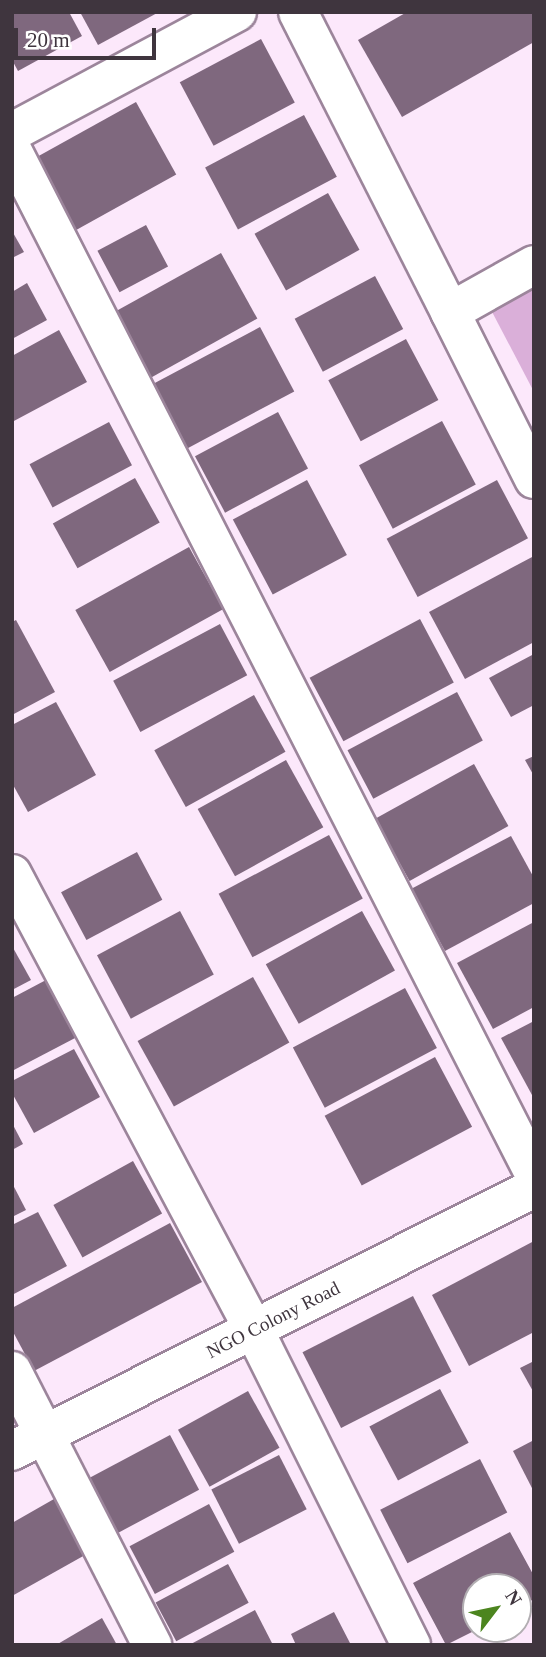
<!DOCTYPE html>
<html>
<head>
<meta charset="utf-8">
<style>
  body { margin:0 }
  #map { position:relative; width:546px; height:1657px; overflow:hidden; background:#fce8fb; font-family:Georgia,serif }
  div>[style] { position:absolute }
  .green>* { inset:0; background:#daafd9 }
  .building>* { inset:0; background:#7f687e; transform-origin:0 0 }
  .roads { filter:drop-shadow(2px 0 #9c859b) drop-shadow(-2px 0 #9c859b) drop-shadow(0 2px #9c859b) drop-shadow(0 -2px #9c859b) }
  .minor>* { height:38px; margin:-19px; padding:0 19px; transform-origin:19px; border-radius:19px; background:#fff }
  span { translate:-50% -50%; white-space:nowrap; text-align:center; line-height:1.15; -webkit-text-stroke:7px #fff; paint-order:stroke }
  .street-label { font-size:19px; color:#3f353e }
  .frame { position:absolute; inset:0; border:14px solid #3f353e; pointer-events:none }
  .north { position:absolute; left:462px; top:1573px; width:70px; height:70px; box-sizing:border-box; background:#fff; border:2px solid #b2aeb2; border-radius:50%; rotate:58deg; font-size:19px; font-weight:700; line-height:28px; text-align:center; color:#3f353e }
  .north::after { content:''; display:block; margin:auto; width:24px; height:32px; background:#4c851f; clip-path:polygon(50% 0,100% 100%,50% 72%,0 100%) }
  .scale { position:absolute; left:14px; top:28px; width:142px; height:32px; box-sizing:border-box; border:4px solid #3f353e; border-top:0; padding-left:9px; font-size:21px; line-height:24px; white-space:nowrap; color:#3f353e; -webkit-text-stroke:5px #fff; paint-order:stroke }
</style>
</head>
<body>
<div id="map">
  <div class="green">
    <i style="clip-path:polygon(534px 285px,534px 392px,490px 308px)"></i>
  </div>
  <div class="building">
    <i style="clip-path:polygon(12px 12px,69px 12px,82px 36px,18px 71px,12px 60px)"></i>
    <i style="clip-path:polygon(80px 12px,159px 12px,98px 45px)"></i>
    <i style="clip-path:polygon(407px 12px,534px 12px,534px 42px,402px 117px,358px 40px)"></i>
    <i style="left:261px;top:39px;width:72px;height:92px;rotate:62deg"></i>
    <i style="left:136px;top:102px;width:83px;height:118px;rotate:61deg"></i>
    <i style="left:304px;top:115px;width:70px;height:112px;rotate:62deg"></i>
    <i style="left:328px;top:193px;width:65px;height:84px;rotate:61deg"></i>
    <i style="left:146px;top:225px;width:47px;height:55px;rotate:62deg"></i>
    <i style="clip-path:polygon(12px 231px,24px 252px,12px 258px)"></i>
    <i style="left:221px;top:253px;width:75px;height:127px;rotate:61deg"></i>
    <i style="left:375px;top:276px;width:60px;height:91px;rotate:62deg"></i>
    <i style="clip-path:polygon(27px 283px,47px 320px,12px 339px,12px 292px)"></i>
    <i style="left:260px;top:327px;width:73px;height:125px;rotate:62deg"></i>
    <i style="clip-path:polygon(59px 330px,87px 382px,12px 422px,12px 356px)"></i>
    <i style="left:406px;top:339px;width:69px;height:88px;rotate:62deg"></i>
    <i style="left:278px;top:412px;width:64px;height:94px;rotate:62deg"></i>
    <i style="left:442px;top:421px;width:72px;height:94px;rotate:62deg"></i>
    <i style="left:109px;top:422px;width:49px;height:90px;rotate:62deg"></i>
    <i style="left:135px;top:478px;width:51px;height:94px;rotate:61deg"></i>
    <i style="left:307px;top:480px;width:85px;height:84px;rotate:62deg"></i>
    <i style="left:497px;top:480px;width:66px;height:125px;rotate:62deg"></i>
    <i style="left:189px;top:547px;width:71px;height:130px;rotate:61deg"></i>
    <i style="clip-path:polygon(534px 556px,534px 642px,465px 679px,429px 612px)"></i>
    <i style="left:420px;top:619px;width:72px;height:125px;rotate:62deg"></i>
    <i style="clip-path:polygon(16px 620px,55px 692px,12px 715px,12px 622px)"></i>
    <i style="left:220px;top:624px;width:58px;height:121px;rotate:62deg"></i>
    <i style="clip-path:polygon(534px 654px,534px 705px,511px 717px,489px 678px)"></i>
    <i style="left:457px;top:692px;width:55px;height:124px;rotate:62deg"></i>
    <i style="left:254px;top:695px;width:65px;height:114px;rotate:61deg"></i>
    <i style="clip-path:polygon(56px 702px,96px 775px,28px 812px,12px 783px,12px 725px)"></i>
    <i style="clip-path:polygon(534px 756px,534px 776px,525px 760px)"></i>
    <i style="left:286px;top:760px;width:77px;height:101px;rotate:61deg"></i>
    <i style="left:474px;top:764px;width:71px;height:113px;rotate:61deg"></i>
    <i style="left:329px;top:835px;width:72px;height:125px;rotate:62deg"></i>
    <i style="clip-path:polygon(511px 836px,534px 878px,534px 903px,445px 951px,411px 889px)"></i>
    <i style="left:137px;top:852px;width:54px;height:86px;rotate:62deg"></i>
    <i style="left:180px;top:911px;width:72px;height:94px;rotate:62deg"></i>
    <i style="left:362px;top:911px;width:68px;height:110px;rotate:61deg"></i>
    <i style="clip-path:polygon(534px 922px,534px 1007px,493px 1029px,457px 963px)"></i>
    <i style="clip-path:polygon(12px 946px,31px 980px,12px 990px)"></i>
    <i style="left:253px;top:977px;width:75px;height:132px;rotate:61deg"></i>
    <i style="clip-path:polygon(46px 980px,77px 1037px,12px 1071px,12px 998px)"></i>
    <i style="left:405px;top:988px;width:68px;height:127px;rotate:62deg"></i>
    <i style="clip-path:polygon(534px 1021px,534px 1094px,532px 1095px,501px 1038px)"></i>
    <i style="clip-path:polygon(74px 1049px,100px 1097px,34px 1133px,12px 1093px,12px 1081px)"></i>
    <i style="left:435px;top:1057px;width:79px;height:125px;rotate:62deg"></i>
    <i style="clip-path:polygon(12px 1123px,23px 1144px,12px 1150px)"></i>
    <i style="left:133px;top:1161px;width:60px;height:91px;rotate:61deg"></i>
    <i style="clip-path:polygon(12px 1183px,26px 1210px,12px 1217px)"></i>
    <i style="clip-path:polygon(38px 1212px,67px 1266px,12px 1295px,12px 1225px)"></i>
    <i style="clip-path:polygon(170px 1223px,202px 1282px,34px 1371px,12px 1330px,12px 1308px)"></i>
    <i style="clip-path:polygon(534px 1241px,534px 1332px,469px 1366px,432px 1295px)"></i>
    <i style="left:413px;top:1296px;width:85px;height:124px;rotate:63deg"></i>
    <i style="clip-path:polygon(534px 1361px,534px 1393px,520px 1368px)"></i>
    <i style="left:440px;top:1389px;width:61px;height:80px;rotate:62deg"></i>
    <i style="left:248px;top:1391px;width:65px;height:80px;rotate:61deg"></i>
    <i style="left:170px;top:1435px;width:62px;height:92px;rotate:62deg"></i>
    <i style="clip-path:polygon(534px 1440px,534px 1492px,513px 1451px)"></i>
    <i style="left:279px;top:1455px;width:61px;height:76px;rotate:63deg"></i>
    <i style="left:480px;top:1459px;width:60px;height:112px;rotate:63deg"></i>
    <i style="clip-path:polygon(54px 1499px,85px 1555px,12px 1596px,12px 1523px)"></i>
    <i style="left:209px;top:1504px;width:54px;height:90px;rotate:62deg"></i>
    <i style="clip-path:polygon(510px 1532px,534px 1576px,534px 1599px,518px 1608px,518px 1587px,476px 1587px,476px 1630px,446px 1645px,413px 1583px)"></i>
    <i style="left:228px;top:1564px;width:44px;height:82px;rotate:62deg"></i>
    <i style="clip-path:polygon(255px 1610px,273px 1645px,189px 1645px)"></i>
    <i style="clip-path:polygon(334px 1612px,351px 1645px,296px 1645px,291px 1634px)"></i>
    <i style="clip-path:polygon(102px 1618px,117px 1645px,56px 1645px)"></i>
  </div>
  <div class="roads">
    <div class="minor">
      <i style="left:298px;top:12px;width:336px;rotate:63.1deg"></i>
      <i style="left:12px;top:132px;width:255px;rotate:-28.1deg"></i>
      <i style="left:12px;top:150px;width:1148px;rotate:62.97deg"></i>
      <i style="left:534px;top:265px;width:96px;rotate:150.8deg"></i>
      <i style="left:450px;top:312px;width:187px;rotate:63.3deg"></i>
      <i style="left:12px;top:874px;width:516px;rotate:62.05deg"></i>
      <i style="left:254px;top:1330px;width:352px;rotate:63.5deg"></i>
      <i style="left:12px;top:1371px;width:308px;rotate:62.9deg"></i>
      <i style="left:12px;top:1451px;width:585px;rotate:-26.74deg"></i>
    </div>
  </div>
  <div class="street-label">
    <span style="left:273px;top:1320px;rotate:-27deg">NGO Colony Road</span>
  </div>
  <div class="frame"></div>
  <div class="north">N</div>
  <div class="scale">20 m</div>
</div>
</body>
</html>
